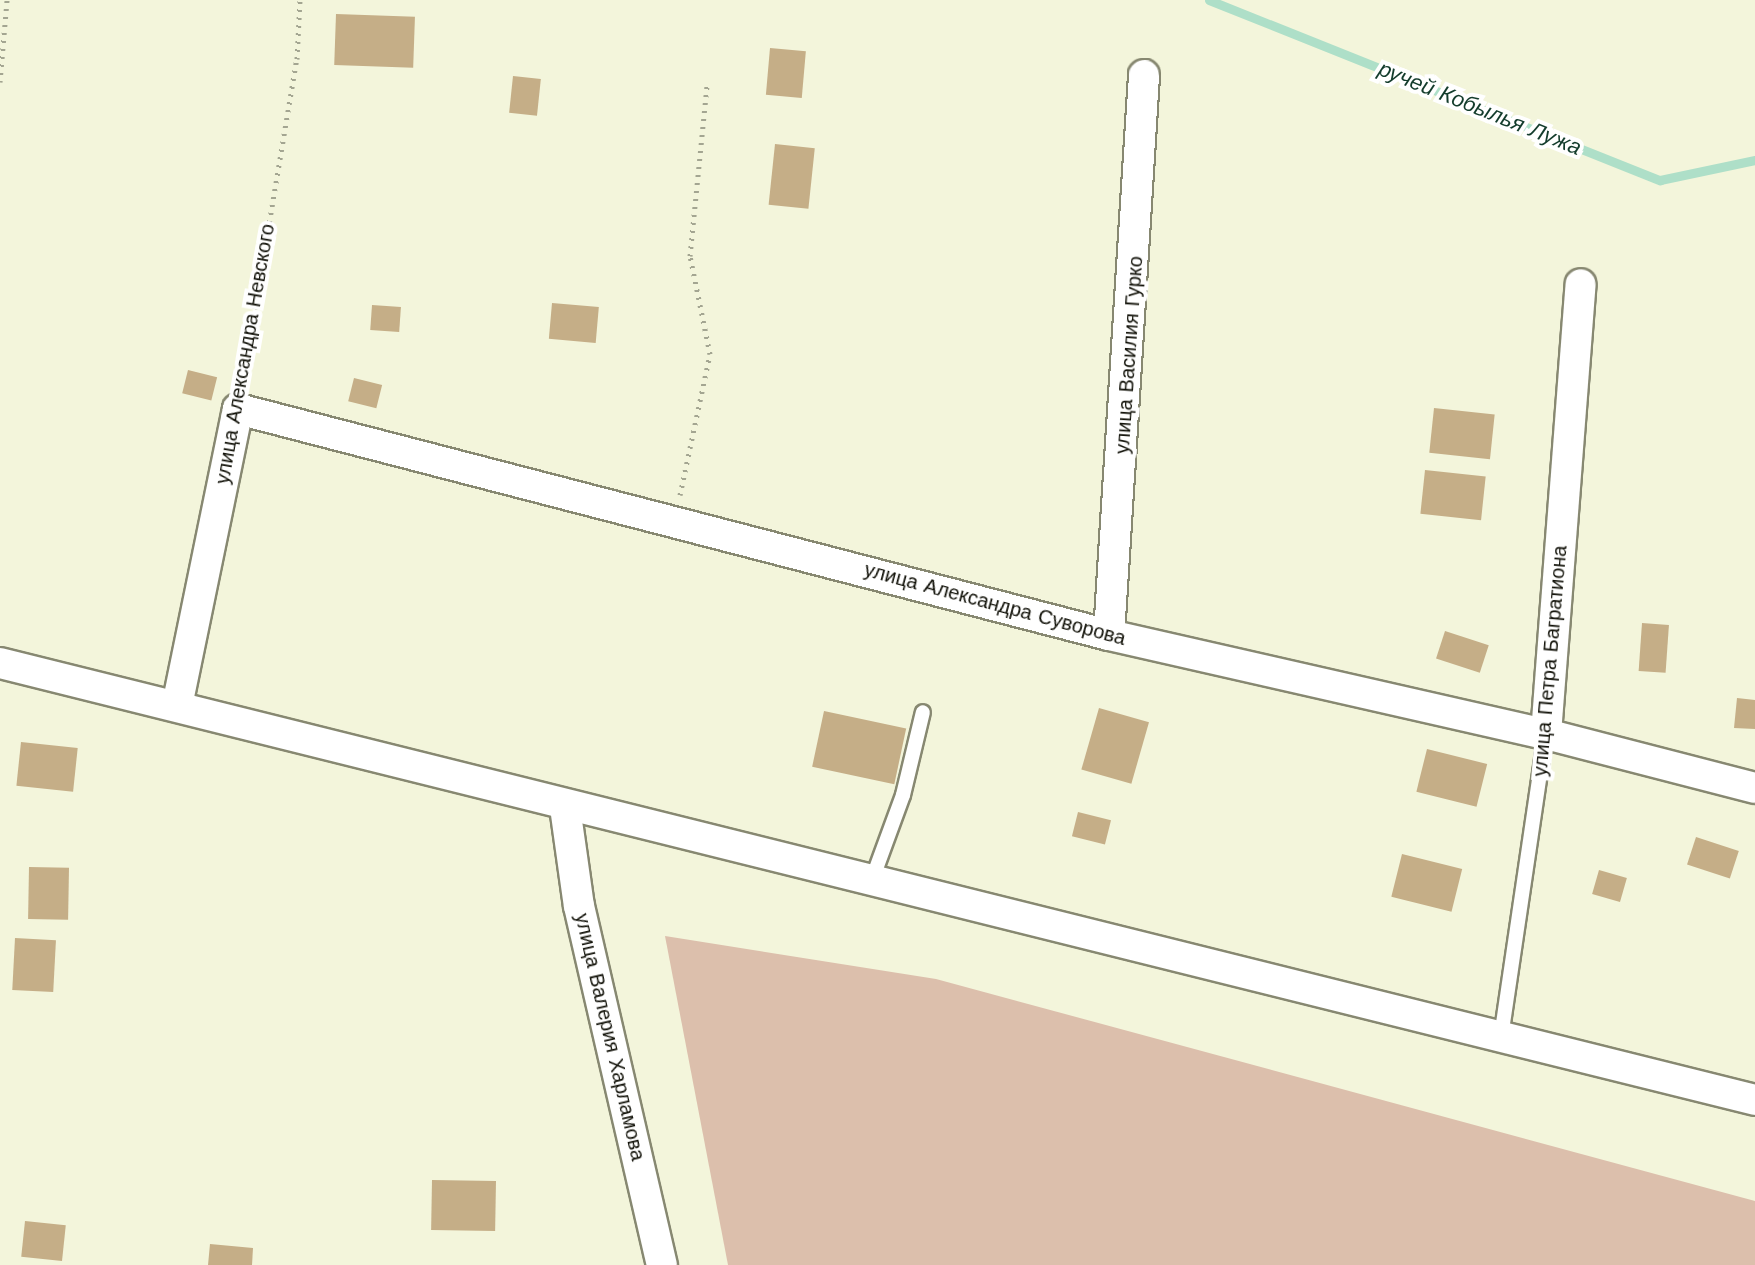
<!DOCTYPE html>
<html>
<head>
<meta charset="utf-8">
<style>
  body { margin:0 }
  #map { position:relative; width:1755px; height:1265px; overflow:hidden; background:#f3f5db; font-family:"Work Sans",sans-serif }
  div>[style] { position:absolute }
  .green>* { inset:0; background:#dcbfac }
  .stream>* { height:9px; margin:-4.5px; padding:0 4.5px; transform-origin:4.5px; border-radius:4.5px; background:#aedfc8 }
  .building>* { inset:0; background:#c5ae87; transform-origin:0 0 }
  .path>* { height:5px; margin-top:-2.5px; transform-origin:0; background:repeating-linear-gradient(90deg,#a3a591 0 2px,transparent 0 8px) }
  .roads { filter:drop-shadow(2px 0 #878871) drop-shadow(-2px 0 #878871) drop-shadow(0 2px #878871) drop-shadow(0 -2px #878871) }
  .lane>* { height:14px; margin:-7px; padding:0 7px; transform-origin:7px; border-radius:7px; background:#fff }
  .street>* { height:30px; margin:-15px; padding:0 15px; transform-origin:15px; border-radius:15px; background:#fff }
  span { translate:-50% -50%; white-space:nowrap; text-align:center; line-height:1.15; -webkit-text-stroke:8px #fff; paint-order:stroke }
  .street-label { font-size:20px; color:#111108 }
  .water-label { font-size:22px; color:#133c2c; font-style:italic }
</style>
</head>
<body>
<div id="map">
  <div class="green">
    <i style="clip-path:polygon(665px 936px,936px 979px,1755px 1201px,1755px 1265px,728px 1265px)"></i>
  </div>
  <div class="stream">
    <i style="left:1209px;top:0;width:486px;rotate:21.8deg"></i>
    <i style="left:1660px;top:180px;width:97px;rotate:-11.9deg"></i>
  </div>
  <div class="building">
    <i style="left:336px;top:14px;width:79px;height:51px;rotate:2deg"></i>
    <i style="left:770px;top:48px;width:36px;height:47px;rotate:5deg"></i>
    <i style="left:513px;top:76px;width:28px;height:37px;rotate:6deg"></i>
    <i style="left:775px;top:144px;width:40px;height:61px;rotate:6deg"></i>
    <i style="left:552px;top:303px;width:47px;height:36px;rotate:5deg"></i>
    <i style="left:372px;top:305px;width:29px;height:25px;rotate:4deg"></i>
    <i style="left:188px;top:370px;width:30px;height:24px;rotate:14deg"></i>
    <i style="left:354px;top:378px;width:29px;height:24px;rotate:14deg"></i>
    <i style="left:1434px;top:408px;width:61px;height:45px;rotate:6deg"></i>
    <i style="left:1425px;top:470px;width:61px;height:44px;rotate:6deg"></i>
    <i style="left:1642px;top:623px;width:27px;height:48px;rotate:4deg"></i>
    <i style="left:1445px;top:631px;width:46px;height:29px;rotate:18deg"></i>
    <i style="clip-path:polygon(1737px 698px,1755px 700px,1755px 729px,1734px 728px)"></i>
    <i style="left:1099px;top:708px;width:52px;height:64px;rotate:16deg"></i>
    <i style="left:824px;top:711px;width:84px;height:57px;rotate:12deg"></i>
    <i style="left:21px;top:742px;width:57px;height:44px;rotate:6deg"></i>
    <i style="left:1427px;top:749px;width:62px;height:44px;rotate:14deg"></i>
    <i style="left:1078px;top:812px;width:34px;height:25px;rotate:14deg"></i>
    <i style="left:1696px;top:837px;width:45px;height:29px;rotate:18deg"></i>
    <i style="left:1402px;top:854px;width:62px;height:44px;rotate:14deg"></i>
    <i style="left:29px;top:867px;width:40px;height:52px;rotate:1deg"></i>
    <i style="left:1599px;top:870px;width:29px;height:25px;rotate:16deg"></i>
    <i style="left:15px;top:938px;width:41px;height:52px;rotate:3deg"></i>
    <i style="left:432px;top:1180px;width:64px;height:50px;rotate:1deg"></i>
    <i style="left:25px;top:1221px;width:41px;height:36px;rotate:6deg"></i>
    <i style="clip-path:polygon(210px 1244px,253px 1248px,252px 1265px,208px 1265px)"></i>
  </div>
  <div class="path">
    <i style="left:0;top:82px;width:82px;rotate:-85.1deg"></i>
    <i style="left:243px;top:380px;width:326px;rotate:-80.5deg"></i>
    <i style="left:297px;top:59px;width:59px;rotate:-87.1deg"></i>
    <i style="left:680px;top:495px;width:144px;rotate:-78deg"></i>
    <i style="left:710px;top:354px;width:100px;rotate:-101.5deg"></i>
    <i style="left:690px;top:256px;width:172px;rotate:-84.3deg"></i>
  </div>
  <div class="roads">
    <div class="lane">
      <i style="left:873px;top:877px;width:87px;rotate:-69.9deg"></i>
      <i style="left:903px;top:795px;width:85px;rotate:-76.5deg"></i>
      <i style="left:1501px;top:1037px;width:306px;rotate:-81.6deg"></i>
    </div>
    <div class="street">
      <i style="left:1109px;top:635px;width:561px;rotate:-86.42deg"></i>
      <i style="left:0;top:663px;width:1809px;rotate:13.98deg"></i>
      <i style="left:177px;top:706px;width:303px;rotate:-78.4deg"></i>
      <i style="left:238px;top:409px;width:900px;rotate:14.55deg"></i>
      <i style="left:1109px;top:635px;width:448px;rotate:12.8deg"></i>
      <i style="left:1546px;top:734px;width:216px;rotate:14.5deg"></i>
      <i style="left:1546px;top:734px;width:451px;rotate:-85.6deg"></i>
      <i style="left:565px;top:807px;width:100px;rotate:82deg"></i>
      <i style="left:579px;top:906px;width:368px;rotate:77deg"></i>
    </div>
  </div>
  <div class="street-label">
    <span style="left:245px;top:354px;rotate:-80deg">улица Александра Невского</span>
    <span style="left:1129px;top:355px;rotate:-86deg">улица Василия Гурко</span>
    <span style="left:995px;top:604px;rotate:15deg">улица Александра Суворова</span>
    <span style="left:1550px;top:661px;rotate:-85deg">улица Петра Багратиона</span>
    <span style="left:610px;top:1037px;rotate:77deg">улица Валерия Харламова</span>
  </div>
  <div class="water-label">
    <span style="left:1480px;top:108px;rotate:22deg">ручей Кобылья Лужа</span>
  </div>
</div>
</body>
</html>
